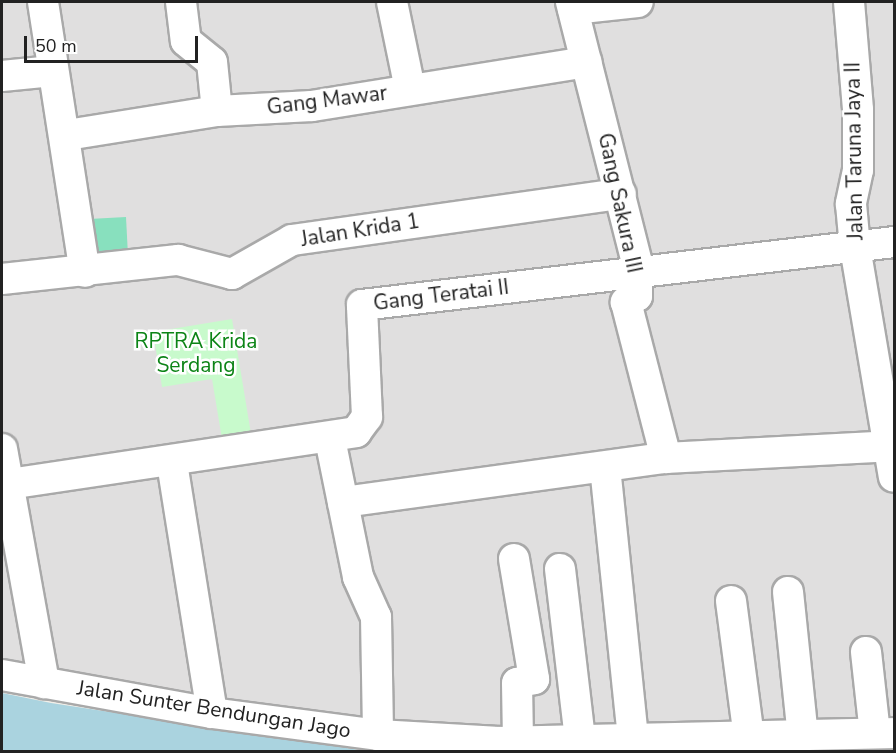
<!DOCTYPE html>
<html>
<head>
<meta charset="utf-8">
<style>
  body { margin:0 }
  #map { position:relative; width:896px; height:753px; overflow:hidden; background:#f2efe9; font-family:"Nunito Sans",sans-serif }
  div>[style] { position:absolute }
  .residential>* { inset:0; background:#e0dfdf }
  .park>* { inset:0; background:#c8facc }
  .pitch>* { inset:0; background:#88e0be; transform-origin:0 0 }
  .water>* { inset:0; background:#aad3df }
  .roads { filter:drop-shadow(2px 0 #a9a9a9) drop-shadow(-2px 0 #a9a9a9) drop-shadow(0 2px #a9a9a9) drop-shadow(0 -2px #a9a9a9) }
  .minor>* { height:30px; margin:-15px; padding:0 15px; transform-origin:15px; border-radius:15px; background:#fff }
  span { translate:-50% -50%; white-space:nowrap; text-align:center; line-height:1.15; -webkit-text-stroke:5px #fff; paint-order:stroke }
  .street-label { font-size:21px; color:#222 }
  .park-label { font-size:21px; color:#0c8416 }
  .frame { position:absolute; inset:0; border:3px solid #222; pointer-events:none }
  .scale { position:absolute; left:24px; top:36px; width:174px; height:27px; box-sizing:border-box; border:3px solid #222; border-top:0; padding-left:8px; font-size:18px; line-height:21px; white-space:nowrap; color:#222; -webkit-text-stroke:4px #fff; paint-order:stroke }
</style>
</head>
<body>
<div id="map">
  <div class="residential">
    <i style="clip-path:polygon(2px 2px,894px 2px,894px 732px,331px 728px,2px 668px)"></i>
  </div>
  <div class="park">
    <i style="clip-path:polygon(232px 319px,253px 446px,224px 451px,212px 379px,162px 387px,153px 332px)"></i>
  </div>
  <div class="pitch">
    <i style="left:126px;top:217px;width:39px;height:37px;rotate:87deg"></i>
  </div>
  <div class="water">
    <i style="clip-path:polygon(2px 693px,51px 703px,366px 751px,2px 751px)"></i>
    <i style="clip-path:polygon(894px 749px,894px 752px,768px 752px)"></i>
  </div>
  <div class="roads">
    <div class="minor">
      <i style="left:43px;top:2px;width:273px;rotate:81.2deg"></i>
      <i style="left:181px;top:2px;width:39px;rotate:83deg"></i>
      <i style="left:186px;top:41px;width:33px;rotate:39deg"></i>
      <i style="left:212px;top:62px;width:49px;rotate:84.2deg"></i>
      <i style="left:392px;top:2px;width:89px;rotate:78.3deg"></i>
      <i style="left:571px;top:2px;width:268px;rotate:75.8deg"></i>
      <i style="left:637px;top:262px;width:34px;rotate:90deg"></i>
      <i style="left:637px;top:296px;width:13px;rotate:151deg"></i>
      <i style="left:626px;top:302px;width:161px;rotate:75.6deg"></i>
      <i style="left:849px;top:2px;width:108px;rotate:85.2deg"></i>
      <i style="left:858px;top:110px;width:60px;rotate:90deg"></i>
      <i style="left:858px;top:170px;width:35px;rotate:102deg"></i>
      <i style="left:851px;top:204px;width:43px;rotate:84.7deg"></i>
      <i style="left:855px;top:247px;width:233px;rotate:80.4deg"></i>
      <i style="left:573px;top:9px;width:65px;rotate:-6.1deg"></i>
      <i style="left:2px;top:76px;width:51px;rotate:-5.6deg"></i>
      <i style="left:67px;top:135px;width:152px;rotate:-9.1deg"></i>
      <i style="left:217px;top:111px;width:95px;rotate:-3deg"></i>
      <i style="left:312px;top:106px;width:278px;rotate:-9.1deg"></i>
      <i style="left:2px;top:279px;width:177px;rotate:-6.2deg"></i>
      <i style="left:178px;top:260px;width:56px;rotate:14.5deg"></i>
      <i style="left:232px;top:274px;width:69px;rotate:-29.5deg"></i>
      <i style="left:292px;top:240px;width:332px;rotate:-8deg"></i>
      <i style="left:330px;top:439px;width:141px;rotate:78.5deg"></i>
      <i style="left:358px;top:577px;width:44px;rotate:65.8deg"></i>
      <i style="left:376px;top:617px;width:118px;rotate:89deg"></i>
      <i style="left:2px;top:449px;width:238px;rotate:79.8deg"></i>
      <i style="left:172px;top:463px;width:253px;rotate:80.9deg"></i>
      <i style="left:605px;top:467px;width:273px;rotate:84.1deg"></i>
      <i style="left:9px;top:484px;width:351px;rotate:-8.5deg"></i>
      <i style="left:356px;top:432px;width:19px;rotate:-54deg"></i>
      <i style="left:367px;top:417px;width:112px;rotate:-92.6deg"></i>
      <i style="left:362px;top:305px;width:536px;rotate:-6.75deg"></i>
      <i style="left:343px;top:502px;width:326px;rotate:-7.8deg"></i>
      <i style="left:666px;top:458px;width:228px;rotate:-3deg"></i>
      <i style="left:514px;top:559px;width:122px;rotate:80.5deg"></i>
      <i style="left:534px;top:679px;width:17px;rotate:167deg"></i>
      <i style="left:517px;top:683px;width:58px;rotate:89deg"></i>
      <i style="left:560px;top:569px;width:172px;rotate:83.3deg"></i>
      <i style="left:788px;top:592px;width:145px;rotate:84.1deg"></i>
      <i style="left:731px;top:601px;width:137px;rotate:82.5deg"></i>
      <i style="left:866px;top:652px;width:81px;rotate:83.7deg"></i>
      <i style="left:2px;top:675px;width:213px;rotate:10.3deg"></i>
      <i style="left:212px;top:713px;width:167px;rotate:7.5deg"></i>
      <i style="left:378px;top:735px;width:123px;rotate:3.3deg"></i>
      <i style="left:501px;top:742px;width:393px;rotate:-1.3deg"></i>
    </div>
  </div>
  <div class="street-label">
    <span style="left:327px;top:100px;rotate:-7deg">Gang Mawar</span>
    <span style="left:854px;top:151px;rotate:-91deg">Jalan Taruna Jaya II</span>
    <span style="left:620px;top:203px;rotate:78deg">Gang Sakura III</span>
    <span style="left:360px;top:230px;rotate:-9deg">Jalan Krida 1</span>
    <span style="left:441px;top:295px;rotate:-7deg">Gang Teratai II</span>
    <span style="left:214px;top:709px;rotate:9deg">Jalan Sunter Bendungan Jago</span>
  </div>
  <div class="park-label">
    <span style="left:196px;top:353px">RPTRA Krida<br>Serdang</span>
  </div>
  <div class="frame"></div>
  <div class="scale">50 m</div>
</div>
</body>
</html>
